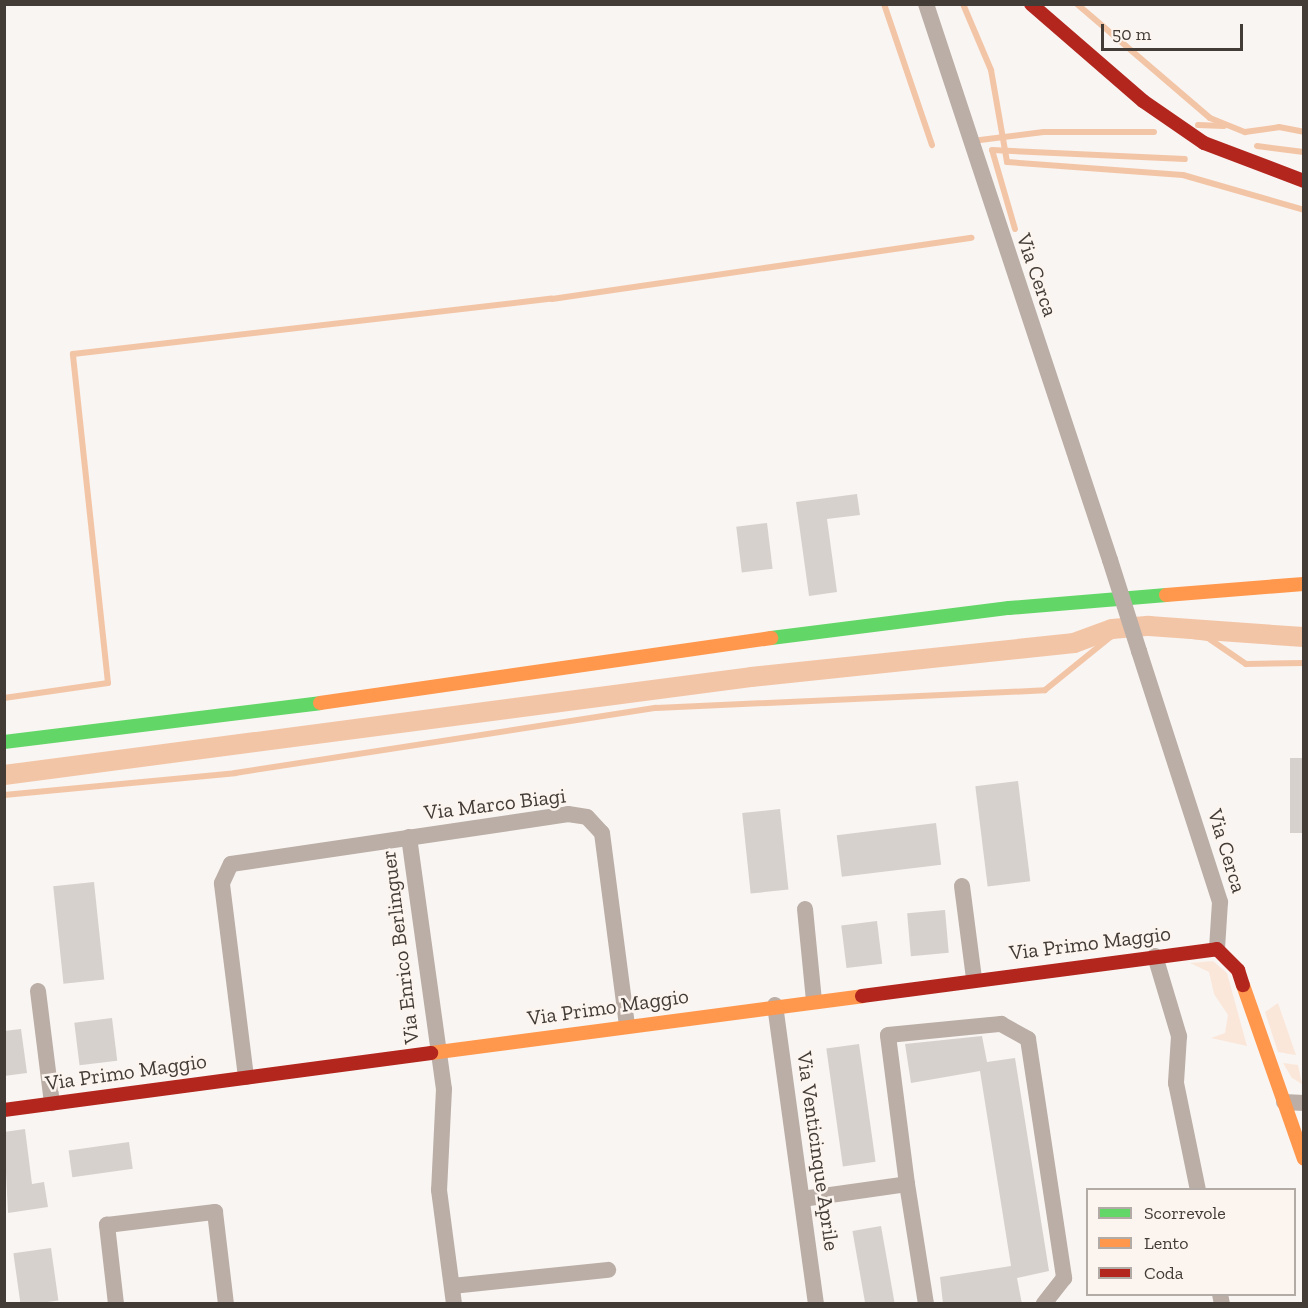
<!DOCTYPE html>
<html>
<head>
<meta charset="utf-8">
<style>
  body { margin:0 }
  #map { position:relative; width:1308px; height:1308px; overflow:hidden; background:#f9f5f2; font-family:"Zilla Slab",serif }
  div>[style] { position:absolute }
  .green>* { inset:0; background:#fbe7da }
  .stream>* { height:6px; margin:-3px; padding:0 3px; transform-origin:3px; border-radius:3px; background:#f3c5a7 }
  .canal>* { height:20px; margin:-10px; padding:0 10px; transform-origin:10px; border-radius:10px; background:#f3c5a7 }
  .building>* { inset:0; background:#d6d1cd; transform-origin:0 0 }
  .street>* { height:16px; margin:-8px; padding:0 8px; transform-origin:8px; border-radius:8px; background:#bbaea6 }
  .fast>* { height:14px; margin:-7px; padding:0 7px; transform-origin:7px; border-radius:7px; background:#63d668 }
  .slow>* { height:14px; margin:-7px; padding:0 7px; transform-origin:7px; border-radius:7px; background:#ff974d }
  .jam>* { height:14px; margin:-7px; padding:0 7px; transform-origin:7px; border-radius:7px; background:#b3261e }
  .street-bridge>* { height:16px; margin:-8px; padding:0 8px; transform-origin:8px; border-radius:8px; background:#bbaea6 }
  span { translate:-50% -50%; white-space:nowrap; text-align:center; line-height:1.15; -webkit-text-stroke:5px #fcf4ef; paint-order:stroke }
  .street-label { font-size:21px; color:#433b36 }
  .frame { position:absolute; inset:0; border:6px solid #433b36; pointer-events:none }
  .legend { position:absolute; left:1086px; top:1188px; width:210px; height:108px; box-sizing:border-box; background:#fcf4ef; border:2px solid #b2aaa5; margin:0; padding:8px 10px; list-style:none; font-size:18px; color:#433b36 }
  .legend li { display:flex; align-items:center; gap:12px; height:30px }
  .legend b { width:30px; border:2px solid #b2aaa5 }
  .scale { position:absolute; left:1101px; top:24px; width:142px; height:27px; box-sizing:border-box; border:3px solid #433b36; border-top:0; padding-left:8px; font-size:18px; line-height:21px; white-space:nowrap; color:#433b36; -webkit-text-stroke:4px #fcf4ef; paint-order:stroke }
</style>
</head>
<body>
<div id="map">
  <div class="green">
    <i style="clip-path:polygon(1213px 961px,1227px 973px,1247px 1046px,1211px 1038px,1225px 1033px,1228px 1015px,1214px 994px,1209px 972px,1190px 963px)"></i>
    <i style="clip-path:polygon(1278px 1003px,1296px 1055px,1295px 1055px,1278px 1052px,1265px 1012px)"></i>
    <i style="clip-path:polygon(1283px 1063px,1298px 1065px,1302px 1084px,1292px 1078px)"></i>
  </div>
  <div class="stream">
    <i style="left:884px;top:4px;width:149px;rotate:71.2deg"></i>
    <i style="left:963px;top:4px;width:72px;rotate:67deg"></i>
    <i style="left:991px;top:70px;width:93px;rotate:80.1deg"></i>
    <i style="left:1007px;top:162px;width:176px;rotate:4.2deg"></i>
    <i style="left:1183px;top:175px;width:126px;rotate:16.1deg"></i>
    <i style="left:1077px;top:4px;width:175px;rotate:40.6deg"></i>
    <i style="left:1210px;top:118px;width:38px;rotate:22deg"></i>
    <i style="left:1245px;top:132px;width:34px;rotate:-8deg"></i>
    <i style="left:1279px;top:127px;width:25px;rotate:11deg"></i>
    <i style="left:1198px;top:125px;width:26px;rotate:2deg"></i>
    <i style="left:980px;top:140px;width:64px;rotate:-7.1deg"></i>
    <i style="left:1044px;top:132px;width:110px"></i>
    <i style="left:1257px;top:146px;width:47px;rotate:7.3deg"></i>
    <i style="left:1015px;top:229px;width:82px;rotate:-106.2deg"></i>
    <i style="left:992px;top:150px;width:193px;rotate:2.7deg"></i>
    <i style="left:4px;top:698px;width:105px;rotate:-8.2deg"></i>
    <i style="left:108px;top:683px;width:331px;rotate:-96.1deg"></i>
    <i style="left:73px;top:354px;width:482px;rotate:-6.6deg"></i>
    <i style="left:552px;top:299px;width:424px;rotate:-8.3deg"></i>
    <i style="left:4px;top:795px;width:232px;rotate:-5.4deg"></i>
    <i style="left:235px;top:773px;width:426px;rotate:-8.8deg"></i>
    <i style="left:656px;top:708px;width:389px;rotate:-2.6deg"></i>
    <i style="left:1045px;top:690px;width:87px;rotate:-39deg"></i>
    <i style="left:1113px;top:635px;width:42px;rotate:-5.4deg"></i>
    <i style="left:1155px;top:631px;width:53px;rotate:7.5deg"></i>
    <i style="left:1208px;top:638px;width:46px;rotate:34.4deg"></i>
    <i style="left:1246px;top:664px;width:58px;rotate:-1deg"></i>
  </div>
  <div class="canal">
    <i style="left:4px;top:775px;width:753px;rotate:-7.47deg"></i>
    <i style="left:751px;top:677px;width:325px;rotate:-6deg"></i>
    <i style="left:1074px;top:643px;width:40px;rotate:-20.2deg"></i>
    <i style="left:1112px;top:629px;width:37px;rotate:-5deg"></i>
    <i style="left:1149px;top:626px;width:155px;rotate:4.1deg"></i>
  </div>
  <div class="building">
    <i style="clip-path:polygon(857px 494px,860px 515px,827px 519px,837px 592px,809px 596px,796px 502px)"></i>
    <i style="left:767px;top:523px;width:46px;height:31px;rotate:83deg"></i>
    <i style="left:1290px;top:758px;width:14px;height:75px"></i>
    <i style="left:1018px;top:781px;width:101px;height:43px;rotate:83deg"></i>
    <i style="left:780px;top:809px;width:81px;height:38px;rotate:84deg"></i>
    <i style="left:936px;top:823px;width:42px;height:100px;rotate:83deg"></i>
    <i style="left:94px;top:882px;width:98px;height:41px;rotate:84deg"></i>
    <i style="left:945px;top:910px;width:43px;height:38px;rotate:85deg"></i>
    <i style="left:877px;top:921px;width:43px;height:36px;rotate:83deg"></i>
    <i style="left:112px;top:1018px;width:43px;height:38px;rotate:83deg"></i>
    <i style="clip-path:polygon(21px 1029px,27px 1073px,4px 1076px,4px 1031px)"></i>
    <i style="clip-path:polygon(982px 1036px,987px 1062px,1015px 1058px,1049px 1271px,1017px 1278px,1022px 1304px,943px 1304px,940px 1277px,1011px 1266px,980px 1071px,911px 1083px,905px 1044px)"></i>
    <i style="left:859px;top:1044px;width:119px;height:33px;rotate:82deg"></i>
    <i style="clip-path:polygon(25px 1129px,32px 1184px,44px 1182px,48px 1207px,8px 1213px,4px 1132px)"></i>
    <i style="left:129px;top:1142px;width:27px;height:61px;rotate:82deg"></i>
    <i style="left:881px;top:1226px;width:79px;height:29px;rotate:80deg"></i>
    <i style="left:51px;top:1248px;width:53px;height:38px;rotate:82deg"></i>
  </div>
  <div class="street">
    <i style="left:926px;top:4px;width:586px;rotate:71.69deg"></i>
    <i style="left:1139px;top:651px;width:264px;rotate:72.1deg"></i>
    <i style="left:1220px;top:902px;width:47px;rotate:93.7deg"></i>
    <i style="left:409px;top:837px;width:254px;rotate:82.1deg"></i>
    <i style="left:444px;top:1089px;width:101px;rotate:92.8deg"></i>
    <i style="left:439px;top:1190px;width:115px;rotate:82.5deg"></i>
    <i style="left:962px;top:886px;width:94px;rotate:82.6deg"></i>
    <i style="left:805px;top:909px;width:91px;rotate:84.4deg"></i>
    <i style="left:1155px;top:956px;width:84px;rotate:73.3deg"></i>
    <i style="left:1179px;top:1036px;width:47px;rotate:93.7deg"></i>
    <i style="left:1176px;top:1083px;width:109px;rotate:78.4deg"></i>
    <i style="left:38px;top:991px;width:113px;rotate:82.9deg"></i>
    <i style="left:775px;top:1005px;width:302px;rotate:82.2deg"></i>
    <i style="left:246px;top:1077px;width:195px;rotate:-97.1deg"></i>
    <i style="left:222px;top:883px;width:21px;rotate:-65deg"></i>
    <i style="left:231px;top:864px;width:341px;rotate:-8.4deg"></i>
    <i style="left:568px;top:814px;width:19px;rotate:9deg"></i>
    <i style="left:587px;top:817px;width:22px;rotate:47deg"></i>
    <i style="left:602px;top:833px;width:194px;rotate:82.6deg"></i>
    <i style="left:1284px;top:1102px;width:20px;rotate:3deg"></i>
    <i style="left:907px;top:1184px;width:121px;rotate:81deg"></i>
    <i style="left:802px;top:1199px;width:106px;rotate:-8.1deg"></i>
    <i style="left:907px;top:1184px;width:150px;rotate:-97.3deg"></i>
    <i style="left:888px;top:1035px;width:114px;rotate:-5.6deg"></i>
    <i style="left:1001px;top:1024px;width:31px;rotate:29deg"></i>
    <i style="left:1028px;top:1039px;width:242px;rotate:81.4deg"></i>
    <i style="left:1064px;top:1278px;width:33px;rotate:128deg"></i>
    <i style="left:452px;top:1286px;width:157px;rotate:-5.9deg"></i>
    <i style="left:1220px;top:1294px;width:10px;rotate:79deg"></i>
    <i style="left:116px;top:1304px;width:80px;rotate:-96.5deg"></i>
    <i style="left:107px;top:1225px;width:109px;rotate:-6.9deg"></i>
    <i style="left:215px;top:1212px;width:93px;rotate:83.2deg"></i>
  </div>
  <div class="fast">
    <i style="left:771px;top:638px;width:240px;rotate:-7.2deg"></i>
    <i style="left:1009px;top:608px;width:158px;rotate:-4.7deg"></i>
    <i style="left:4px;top:742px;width:318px;rotate:-7deg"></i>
  </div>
  <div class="slow">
    <i style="left:1166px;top:595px;width:138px;rotate:-4.6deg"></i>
    <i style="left:320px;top:703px;width:456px;rotate:-8.2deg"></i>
    <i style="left:1243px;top:985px;width:184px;rotate:70.7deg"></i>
    <i style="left:431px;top:1053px;width:435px;rotate:-7.5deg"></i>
  </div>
  <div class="jam">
    <i style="left:1031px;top:4px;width:148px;rotate:40.9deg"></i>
    <i style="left:1143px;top:101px;width:74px;rotate:34.5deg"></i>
    <i style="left:1204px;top:143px;width:107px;rotate:20.8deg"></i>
    <i style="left:862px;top:996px;width:358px;rotate:-7.5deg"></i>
    <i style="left:1217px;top:949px;width:30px;rotate:45deg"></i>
    <i style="left:1238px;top:970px;width:16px;rotate:72deg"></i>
    <i style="left:4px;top:1110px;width:431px;rotate:-7.6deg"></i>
  </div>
  <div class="street-bridge">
    <i style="left:1110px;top:560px;width:96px;rotate:72.3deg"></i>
  </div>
  <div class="street-label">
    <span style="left:1037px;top:275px;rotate:71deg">Via Cerca</span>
    <span style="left:495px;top:804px;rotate:-7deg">Via Marco Biagi</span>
    <span style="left:1227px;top:851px;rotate:73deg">Via Cerca</span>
    <span style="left:1090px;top:943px;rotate:-7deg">Via Primo Maggio</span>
    <span style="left:400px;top:947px;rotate:-97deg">Via Enrico Berlinguer</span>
    <span style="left:608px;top:1007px;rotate:-8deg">Via Primo Maggio</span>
    <span style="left:126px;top:1072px;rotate:-8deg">Via Primo Maggio</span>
    <span style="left:818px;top:1151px;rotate:82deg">Via Venticinque Aprile</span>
  </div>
  <div class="frame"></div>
  <ul class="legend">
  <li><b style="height:8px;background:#63d668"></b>Scorrevole</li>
  <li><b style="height:8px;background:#ff974d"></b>Lento</li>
  <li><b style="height:8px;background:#b3261e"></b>Coda</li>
  </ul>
  <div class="scale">50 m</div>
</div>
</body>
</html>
